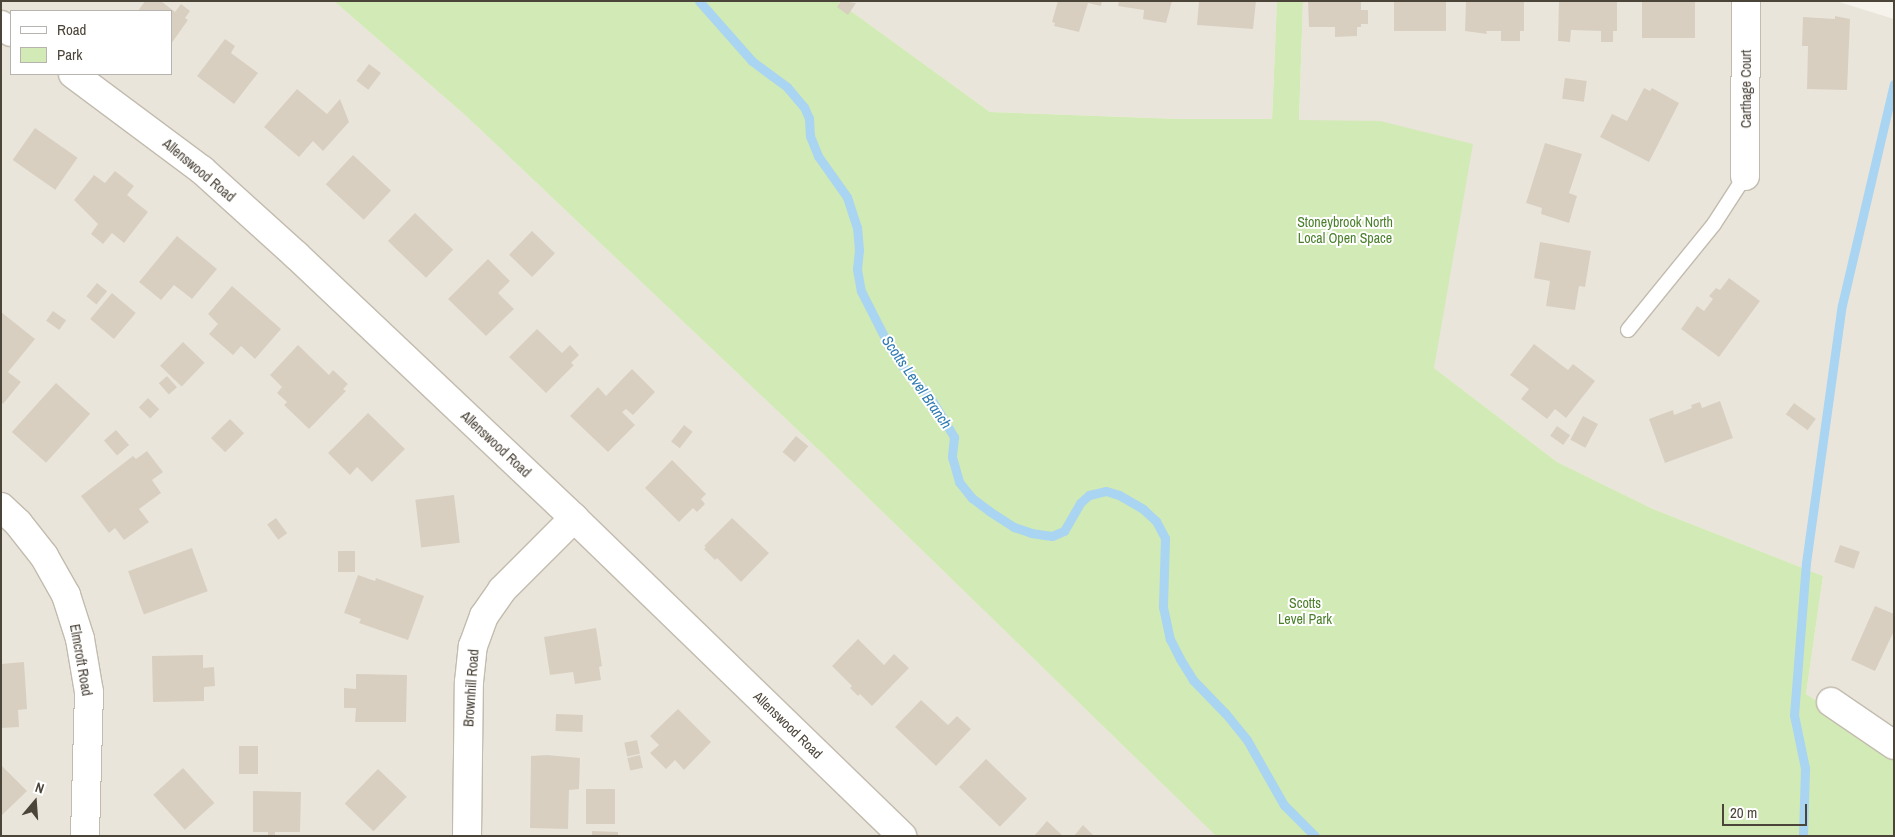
<!DOCTYPE html>
<html>
<head>
<meta charset="utf-8">
<style>
  body { margin:0 }
  #map { position:relative; width:1895px; height:837px; overflow:hidden; background:#f6f3ec; font-family:"Archivo Narrow",sans-serif }
  div>[style] { position:absolute }
  .residential>* { inset:0; background:#eae5da }
  .green>* { inset:0; background:#d2eab5 }
  .stream>* { height:9px; margin:-4.5px; padding:0 4.5px; transform-origin:4.5px; border-radius:4.5px; background:#a9d4f2 }
  .building>* { inset:0; background:#d8cfc1; transform-origin:0 0 }
  .roads { filter:drop-shadow(1px 0 #c2bbae) drop-shadow(-1px 0 #c2bbae) drop-shadow(0 1px #c2bbae) drop-shadow(0 -1px #c2bbae) }
  .service>* { height:14px; margin:-7px; padding:0 7px; transform-origin:7px; border-radius:7px; background:#fff }
  .minor>* { height:28px; margin:-14px; padding:0 14px; transform-origin:14px; border-radius:14px; background:#fff }
  .tertiary>* { height:28px; margin:-14px; padding:0 14px; transform-origin:14px; border-radius:14px; background:#fff }
  span { translate:-50% -50%; white-space:nowrap; text-align:center; line-height:1.15; -webkit-text-stroke:4px #fff; paint-order:stroke }
  .street-label { font-size:14px; color:#4b4439 }
  .park-label { font-size:14px; color:#4a7f2a }
  .water-label { font-size:15px; color:#2e7ab2; font-style:italic }
  .frame { position:absolute; inset:0; border:2px solid #4b4439; pointer-events:none }
  .legend { position:absolute; left:10px; top:10px; width:162px; height:65px; box-sizing:border-box; background:#fff; border:1px solid #b7b4b0; margin:0; padding:6px 9px; list-style:none; font-size:15px; color:#4b4439 }
  .legend li { display:flex; align-items:center; gap:10px; height:25px }
  .legend b { width:25px; border:1px solid #b7b4b0 }
  .north { position:absolute; left:10px; top:777px; width:50px; height:50px; -webkit-text-stroke:4px #fff; paint-order:stroke; rotate:18deg; font-size:14px; font-weight:700; line-height:20px; text-align:center; color:#4b4439 }
  .north::after { content:''; display:block; margin:auto; width:18px; height:22px; background:#4b4439; clip-path:polygon(50% 0,100% 100%,50% 72%,0 100%) }
  .scale { position:absolute; left:1722px; top:804px; width:85px; height:22px; box-sizing:border-box; border:2px solid #4b4439; border-top:0; padding-left:6px; font-size:15px; line-height:18px; white-space:nowrap; color:#4b4439; -webkit-text-stroke:4px #fff; paint-order:stroke }
</style>
</head>
<body>
<div id="map">
  <div class="residential">
    <i style="clip-path:polygon(evenodd,1px 1px,334px 1px,465px 115px,823px 454px,1216px 836px,1px 836px,1px 1px,11px 11px,171px 11px,171px 74px,11px 74px,11px 11px)"></i>
    <i style="clip-path:polygon(837px 1px,1277px 1px,1272px 119px,1179px 119px,990px 112px)"></i>
    <i style="clip-path:polygon(1303px 1px,1836px 1px,1894px 19px,1894px 751px,1806px 694px,1823px 576px,1653px 509px,1557px 462px,1434px 368px,1299px 120px)"></i>
  </div>
  <div class="green">
    <i style="clip-path:polygon(334px 1px,837px 1px,990px 112px,1179px 119px,1272px 119px,1277px 1px,1303px 1px,1299px 120px,1380px 121px,1473px 144px,1434px 368px,1557px 462px,1653px 509px,1823px 576px,1806px 694px,1894px 751px,1894px 836px,1216px 836px,823px 454px,465px 115px)"></i>
  </div>
  <div class="stream">
    <i style="left:699px;top:1px;width:80px;rotate:48.5deg"></i>
    <i style="left:752px;top:61px;width:44px;rotate:36.6deg"></i>
    <i style="left:787px;top:87px;width:26px;rotate:50deg"></i>
    <i style="left:804px;top:107px;width:12px;rotate:66deg"></i>
    <i style="left:809px;top:118px;width:18px;rotate:87deg"></i>
    <i style="left:810px;top:136px;width:22px;rotate:68deg"></i>
    <i style="left:818px;top:156px;width:50px;rotate:54.7deg"></i>
    <i style="left:847px;top:197px;width:32px;rotate:72deg"></i>
    <i style="left:857px;top:227px;width:23px;rotate:85deg"></i>
    <i style="left:859px;top:250px;width:19px;rotate:96deg"></i>
    <i style="left:857px;top:269px;width:22px;rotate:80deg"></i>
    <i style="left:861px;top:291px;width:62px;rotate:63deg"></i>
    <i style="left:889px;top:346px;width:27px;rotate:56deg"></i>
    <i style="left:904px;top:368px;width:39px;rotate:48deg"></i>
    <i style="left:930px;top:397px;width:47px;rotate:59deg"></i>
    <i style="left:954px;top:437px;width:20px;rotate:96deg"></i>
    <i style="left:952px;top:457px;width:26px;rotate:74deg"></i>
    <i style="left:959px;top:482px;width:21px;rotate:51deg"></i>
    <i style="left:972px;top:498px;width:21px;rotate:37deg"></i>
    <i style="left:989px;top:511px;width:30px;rotate:33deg"></i>
    <i style="left:1014px;top:527px;width:18px;rotate:19deg"></i>
    <i style="left:1031px;top:533px;width:21px;rotate:8deg"></i>
    <i style="left:1052px;top:536px;width:13px;rotate:-23deg"></i>
    <i style="left:1064px;top:531px;width:32px;rotate:-60deg"></i>
    <i style="left:1080px;top:503px;width:12px;rotate:-42deg"></i>
    <i style="left:1089px;top:495px;width:17px;rotate:-13deg"></i>
    <i style="left:1106px;top:491px;width:14px;rotate:17deg"></i>
    <i style="left:1119px;top:495px;width:28px;rotate:30deg"></i>
    <i style="left:1143px;top:509px;width:18px;rotate:43deg"></i>
    <i style="left:1156px;top:521px;width:19px;rotate:62deg"></i>
    <i style="left:1165px;top:538px;width:69px;rotate:91.7deg"></i>
    <i style="left:1163px;top:607px;width:33px;rotate:78deg"></i>
    <i style="left:1170px;top:639px;width:22px;rotate:63deg"></i>
    <i style="left:1180px;top:659px;width:25px;rotate:58deg"></i>
    <i style="left:1193px;top:680px;width:47px;rotate:45.9deg"></i>
    <i style="left:1226px;top:714px;width:33px;rotate:51deg"></i>
    <i style="left:1247px;top:740px;width:75px;rotate:60.4deg"></i>
    <i style="left:1284px;top:805px;width:44px;rotate:45deg"></i>
    <i style="left:1803px;top:836px;width:68px;rotate:-88.3deg"></i>
    <i style="left:1805px;top:768px;width:54px;rotate:-101.7deg"></i>
    <i style="left:1794px;top:715px;width:152px;rotate:-85.5deg"></i>
    <i style="left:1806px;top:563px;width:260px;rotate:-82.1deg"></i>
    <i style="left:1842px;top:305px;width:227px;rotate:-76.8deg"></i>
  </div>
  <div class="building">
    <i style="clip-path:polygon(145px 1px,161px 1px,175px 12px,181px 4px,190px 11px,185px 18px,188px 20px,171px 44px,171px 11px,138px 11px)"></i>
    <i style="clip-path:polygon(841px 1px,856px 3px,848px 15px,837px 7px)"></i>
    <i style="clip-path:polygon(1058px 1px,1102px 1px,1101px 6px,1088px 3px,1079px 32px,1054px 26px,1055px 23px,1052px 22px)"></i>
    <i style="clip-path:polygon(1119px 1px,1172px 1px,1166px 23px,1143px 19px,1144px 10px,1118px 6px)"></i>
    <i style="clip-path:polygon(1199px 1px,1256px 1px,1253px 29px,1197px 25px)"></i>
    <i style="clip-path:polygon(1308px 1px,1361px 1px,1361px 10px,1368px 10px,1368px 24px,1361px 24px,1361px 27px,1357px 27px,1357px 36px,1335px 37px,1335px 27px,1309px 27px)"></i>
    <i style="left:1394px;top:1px;width:52px;height:30px"></i>
    <i style="clip-path:polygon(1466px 1px,1524px 1px,1524px 31px,1520px 31px,1520px 41px,1501px 41px,1501px 31px,1486px 31px,1487px 34px,1465px 31px)"></i>
    <i style="clip-path:polygon(1559px 1px,1617px 1px,1617px 31px,1613px 31px,1613px 42px,1601px 42px,1601px 31px,1571px 30px,1570px 42px,1558px 41px)"></i>
    <i style="left:1642px;top:1px;width:53px;height:37px"></i>
    <i style="clip-path:polygon(1835px 16px,1850px 19px,1847px 90px,1807px 89px,1808px 46px,1802px 46px,1803px 17px,1835px 19px)"></i>
    <i style="clip-path:polygon(225px 39px,235px 46px,231px 53px,258px 73px,234px 104px,197px 76px)"></i>
    <i style="left:369px;top:64px;width:15px;height:21px;rotate:37deg"></i>
    <i style="left:1565px;top:78px;width:22px;height:21px;rotate:8deg"></i>
    <i style="clip-path:polygon(1644px 88px,1650px 91px,1652px 88px,1679px 103px,1649px 162px,1600px 137px,1612px 114px,1627px 121px)"></i>
    <i style="clip-path:polygon(297px 89px,327px 114px,340px 99px,349px 122px,323px 151px,313px 141px,299px 157px,264px 127px)"></i>
    <i style="left:35px;top:128px;width:52px;height:39px;rotate:35deg"></i>
    <i style="clip-path:polygon(1545px 143px,1582px 154px,1569px 193px,1577px 196px,1569px 223px,1541px 214px,1542px 208px,1526px 203px)"></i>
    <i style="left:353px;top:155px;width:52px;height:40px;rotate:43deg"></i>
    <i style="clip-path:polygon(115px 171px,134px 186px,127px 195px,148px 212px,124px 243px,112px 233px,103px 244px,91px 234px,98px 224px,74px 200px,94px 175px,105px 183px)"></i>
    <i style="left:415px;top:213px;width:53px;height:39px;rotate:44deg"></i>
    <i style="left:532px;top:231px;width:32px;height:33px;rotate:44deg"></i>
    <i style="clip-path:polygon(177px 236px,217px 269px,192px 299px,174px 285px,161px 300px,139px 282px)"></i>
    <i style="clip-path:polygon(1540px 242px,1591px 251px,1585px 287px,1579px 286px,1575px 310px,1546px 306px,1550px 281px,1534px 278px)"></i>
    <i style="clip-path:polygon(488px 259px,510px 281px,498px 293px,514px 309px,486px 336px,448px 299px)"></i>
    <i style="clip-path:polygon(1729px 278px,1760px 301px,1719px 357px,1681px 329px,1697px 306px,1704px 311px,1713px 299px,1709px 296px,1716px 288px,1720px 290px)"></i>
    <i style="left:97px;top:283px;width:13px;height:17px;rotate:39deg"></i>
    <i style="clip-path:polygon(232px 286px,281px 329px,255px 359px,241px 346px,233px 355px,209px 334px,218px 324px,208px 314px)"></i>
    <i style="left:112px;top:293px;width:31px;height:34px;rotate:40deg"></i>
    <i style="left:53px;top:311px;width:16px;height:12px;rotate:35deg"></i>
    <i style="clip-path:polygon(1px 312px,35px 339px,8px 372px,21px 382px,3px 404px,1px 402px)"></i>
    <i style="clip-path:polygon(537px 329px,562px 353px,570px 345px,579px 355px,571px 363px,574px 365px,546px 393px,509px 357px)"></i>
    <i style="left:183px;top:342px;width:30px;height:33px;rotate:44deg"></i>
    <i style="clip-path:polygon(1534px 344px,1568px 370px,1573px 364px,1595px 381px,1566px 418px,1555px 409px,1547px 419px,1521px 399px,1529px 389px,1510px 375px)"></i>
    <i style="clip-path:polygon(298px 345px,329px 375px,333px 370px,348px 384px,343px 389px,346px 391px,309px 429px,284px 405px,287px 402px,277px 393px,282px 387px,270px 375px)"></i>
    <i style="clip-path:polygon(632px 369px,655px 392px,633px 415px,626px 409px,622px 412px,635px 425px,608px 452px,570px 416px,598px 387px,606px 396px)"></i>
    <i style="left:167px;top:376px;width:15px;height:11px;rotate:48deg"></i>
    <i style="left:56px;top:383px;width:46px;height:66px;rotate:42deg"></i>
    <i style="left:148px;top:398px;width:16px;height:13px;rotate:45deg"></i>
    <i style="clip-path:polygon(1720px 401px,1733px 438px,1665px 463px,1649px 419px,1673px 410px,1674px 415px,1692px 408px,1691px 405px,1700px 402px,1702px 408px)"></i>
    <i style="left:1794px;top:403px;width:27px;height:14px;rotate:36deg"></i>
    <i style="clip-path:polygon(368px 413px,405px 449px,372px 482px,357px 467px,350px 475px,328px 453px)"></i>
    <i style="left:1583px;top:416px;width:17px;height:27px;rotate:28deg"></i>
    <i style="left:230px;top:419px;width:20px;height:27px;rotate:45deg"></i>
    <i style="left:684px;top:425px;width:11px;height:21px;rotate:38deg"></i>
    <i style="left:1557px;top:426px;width:16px;height:12px;rotate:35deg"></i>
    <i style="left:116px;top:430px;width:20px;height:16px;rotate:49deg"></i>
    <i style="left:796px;top:436px;width:16px;height:21px;rotate:40deg"></i>
    <i style="clip-path:polygon(147px 451px,163px 472px,152px 480px,161px 493px,139px 509px,149px 522px,124px 540px,115px 528px,109px 533px,81px 496px,133px 456px,136px 459px)"></i>
    <i style="clip-path:polygon(672px 460px,706px 494px,701px 499px,705px 504px,697px 512px,693px 508px,679px 522px,645px 488px)"></i>
    <i style="left:454px;top:495px;width:48px;height:39px;rotate:83deg"></i>
    <i style="left:276px;top:518px;width:19px;height:11px;rotate:54deg"></i>
    <i style="clip-path:polygon(732px 518px,769px 553px,741px 582px,717px 558px,715px 560px,704px 549px,706px 547px,704px 546px)"></i>
    <i style="left:1840px;top:545px;width:21px;height:18px;rotate:19deg"></i>
    <i style="left:192px;top:548px;width:46px;height:68px;rotate:70deg"></i>
    <i style="left:338px;top:551px;width:17px;height:21px"></i>
    <i style="clip-path:polygon(358px 575px,375px 581px,376px 578px,424px 596px,408px 640px,359px 623px,361px 619px,344px 613px)"></i>
    <i style="clip-path:polygon(1875px 606px,1894px 614px,1894px 631px,1875px 671px,1851px 660px)"></i>
    <i style="clip-path:polygon(596px 628px,602px 666px,599px 667px,601px 680px,575px 684px,573px 672px,550px 675px,544px 637px)"></i>
    <i style="clip-path:polygon(858px 639px,884px 665px,894px 654px,909px 668px,872px 706px,860px 694px,858px 696px,850px 688px,852px 686px,832px 666px)"></i>
    <i style="clip-path:polygon(203px 655px,203px 668px,214px 667px,215px 686px,204px 687px,204px 701px,153px 702px,152px 656px)"></i>
    <i style="clip-path:polygon(24px 662px,27px 709px,18px 710px,19px 727px,1px 728px,1px 664px)"></i>
    <i style="clip-path:polygon(356px 674px,407px 675px,406px 722px,355px 722px,356px 708px,344px 708px,344px 688px,356px 689px)"></i>
    <i style="clip-path:polygon(921px 700px,948px 725px,957px 716px,971px 729px,936px 766px,895px 727px)"></i>
    <i style="clip-path:polygon(678px 709px,711px 742px,684px 770px,675px 760px,666px 769px,650px 753px,659px 745px,650px 736px)"></i>
    <i style="left:556px;top:714px;width:27px;height:17px;rotate:2deg"></i>
    <i style="left:637px;top:740px;width:14px;height:13px;rotate:78deg"></i>
    <i style="left:239px;top:746px;width:19px;height:28px"></i>
    <i style="clip-path:polygon(547px 755px,580px 758px,579px 789px,569px 790px,568px 829px,530px 828px,531px 756px)"></i>
    <i style="left:640px;top:755px;width:13px;height:13px;rotate:77deg"></i>
    <i style="left:986px;top:759px;width:57px;height:39px;rotate:44deg"></i>
    <i style="clip-path:polygon(1px 765px,27px 791px,1px 816px)"></i>
    <i style="left:183px;top:768px;width:47px;height:40px;rotate:48deg"></i>
    <i style="left:378px;top:769px;width:40px;height:48px;rotate:44deg"></i>
    <i style="left:615px;top:789px;width:35px;height:29px;rotate:90deg"></i>
    <i style="clip-path:polygon(253px 791px,301px 792px,300px 832px,275px 832px,275px 835px,268px 835px,268px 832px,253px 832px)"></i>
    <i style="clip-path:polygon(1047px 821px,1063px 836px,1034px 836px)"></i>
    <i style="clip-path:polygon(1083px 825px,1094px 836px,1074px 836px)"></i>
    <i style="clip-path:polygon(592px 831px,618px 832px,618px 836px,592px 836px)"></i>
  </div>
  <div class="roads">
    <div class="service">
      <i style="left:1628px;top:330px;width:136px;rotate:-50.9deg"></i>
      <i style="left:1714px;top:224px;width:57px;rotate:-57.1deg"></i>
    </div>
    <div class="minor">
      <i style="left:1745px;top:176px;width:175px;rotate:-89.7deg"></i>
      <i style="left:1px;top:507px;width:23px;rotate:43deg"></i>
      <i style="left:18px;top:523px;width:42px;rotate:51.8deg"></i>
      <i style="left:44px;top:556px;width:45px;rotate:60.6deg"></i>
      <i style="left:66px;top:595px;width:46px;rotate:72.3deg"></i>
      <i style="left:80px;top:639px;width:54px;rotate:80.4deg"></i>
      <i style="left:89px;top:692px;width:144px;rotate:91.6deg"></i>
      <i style="left:1831px;top:702px;width:76px;rotate:34.3deg"></i>
      <i style="left:467px;top:836px;width:154px;rotate:-89.3deg"></i>
      <i style="left:469px;top:682px;width:36px;rotate:-84deg"></i>
      <i style="left:473px;top:646px;width:32px;rotate:-70deg"></i>
      <i style="left:484px;top:616px;width:32px;rotate:-55deg"></i>
      <i style="left:502px;top:590px;width:102px;rotate:-45deg"></i>
    </div>
    <div class="tertiary">
      <i style="left:1px;top:25px;width:12px;rotate:35deg"></i>
      <i style="left:73px;top:74px;width:161px;rotate:36.7deg"></i>
      <i style="left:202px;top:170px;width:127px;rotate:42.1deg"></i>
      <i style="left:296px;top:255px;width:383px;rotate:43.4deg"></i>
      <i style="left:574px;top:518px;width:457px;rotate:44.1deg"></i>
    </div>
  </div>
  <div class="street-label">
    <span style="left:1746px;top:89px;rotate:-90deg">Carthage Court</span>
    <span style="left:199px;top:170px;rotate:40deg">Allenswood Road</span>
    <span style="left:496px;top:444px;rotate:43deg">Allenswood Road</span>
    <span style="left:81px;top:660px;rotate:80deg">Elmcroft Road</span>
    <span style="left:471px;top:688px;rotate:-86deg">Brownhill Road</span>
    <span style="left:788px;top:725px;rotate:44deg">Allenswood Road</span>
  </div>
  <div class="park-label">
    <span style="left:1345px;top:230px">Stoneybrook North<br>Local Open Space</span>
    <span style="left:1305px;top:611px">Scotts<br>Level Park</span>
  </div>
  <div class="water-label">
    <span style="left:917px;top:382px;rotate:55deg">Scotts Level Branch</span>
  </div>
  <div class="frame"></div>
  <ul class="legend">
  <li><b style="height:6px;background:#fff"></b>Road</li>
  <li><b style="height:14px;background:#d2eab5"></b>Park</li>
  </ul>
  <div class="north">N</div>
  <div class="scale">20 m</div>
</div>
</body>
</html>
